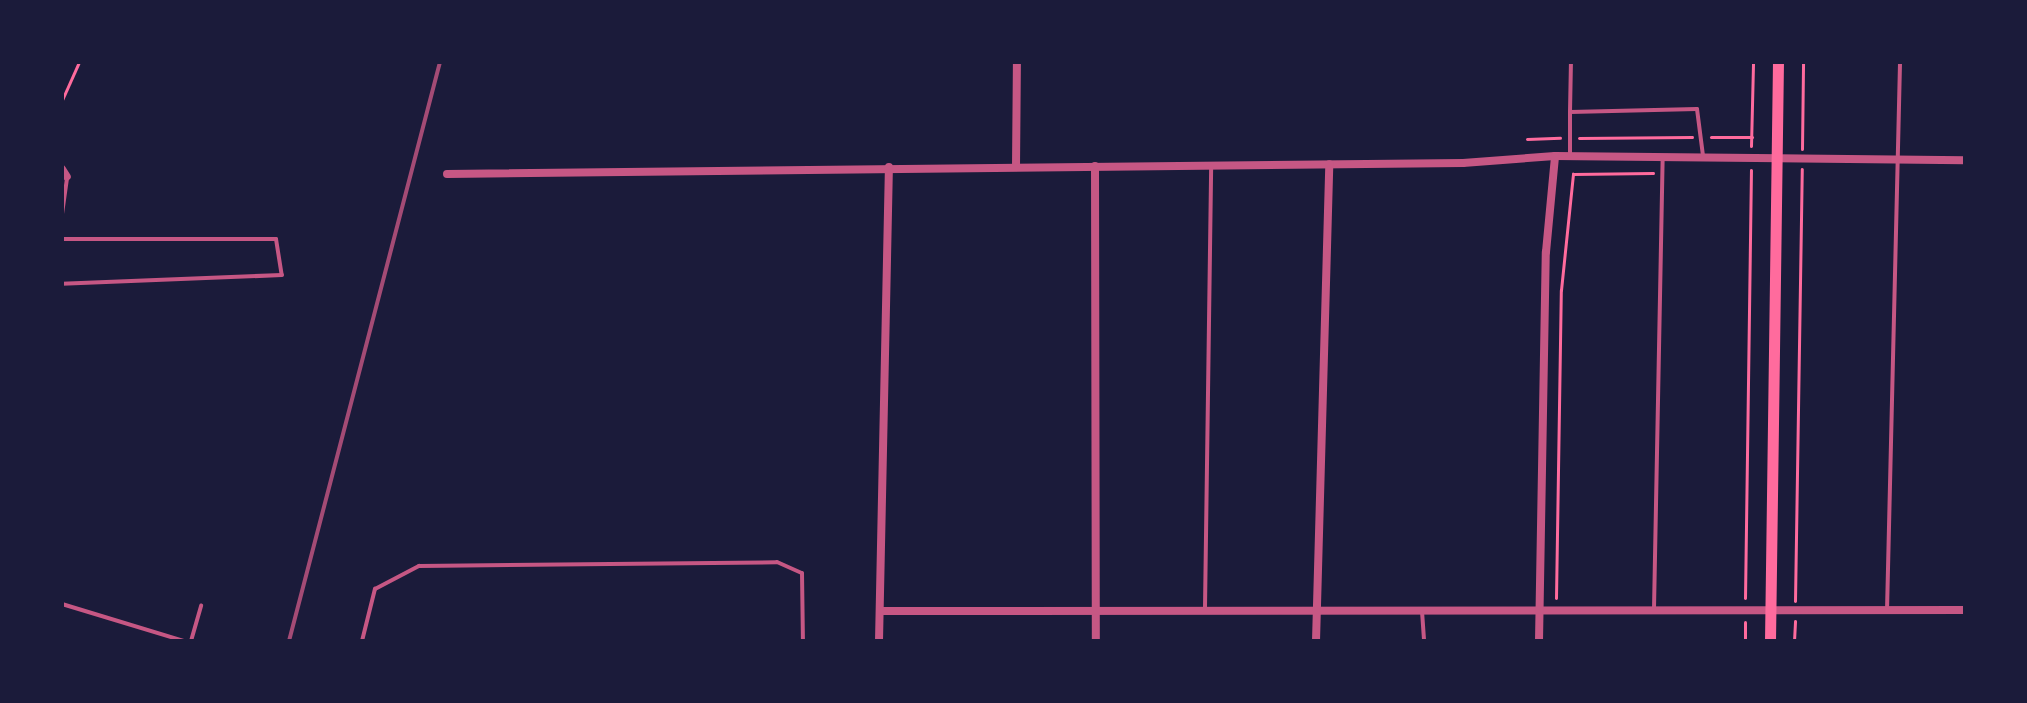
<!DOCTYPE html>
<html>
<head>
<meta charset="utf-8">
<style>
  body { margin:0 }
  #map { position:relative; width:2027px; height:703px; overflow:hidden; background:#1b1b3a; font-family:"Space Grotesk",sans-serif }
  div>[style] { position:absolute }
  .path>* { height:3px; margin:-1.5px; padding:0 1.5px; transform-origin:1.5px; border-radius:1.5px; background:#ff6b9d }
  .service>* { height:4px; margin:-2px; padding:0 2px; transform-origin:2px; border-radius:2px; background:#c65784 }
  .minor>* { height:8px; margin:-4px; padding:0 4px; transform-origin:4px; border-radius:4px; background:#c65784 }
  .secondary>* { height:11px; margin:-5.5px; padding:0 5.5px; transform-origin:5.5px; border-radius:5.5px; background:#ff6b9d }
  .rail>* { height:4px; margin:-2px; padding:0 2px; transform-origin:2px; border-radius:2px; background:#a44b75 }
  span { translate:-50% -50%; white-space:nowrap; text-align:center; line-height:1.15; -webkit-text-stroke:8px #1b1b3a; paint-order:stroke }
  .frame { position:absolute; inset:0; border:64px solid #1b1b3a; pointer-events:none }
</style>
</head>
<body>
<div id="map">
  <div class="path">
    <i style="left:62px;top:100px;width:42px;rotate:-65.9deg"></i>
    <i style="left:1711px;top:137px;width:41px"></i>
    <i style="left:1579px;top:138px;width:113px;rotate:-0.5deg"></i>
    <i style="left:1527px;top:139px;width:33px;rotate:-2deg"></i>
    <i style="left:1751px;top:146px;width:84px;rotate:-88.6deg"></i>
    <i style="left:1802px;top:149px;width:87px;rotate:-89.3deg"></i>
    <i style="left:1556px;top:598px;width:308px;rotate:-89.1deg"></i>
    <i style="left:1561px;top:290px;width:117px;rotate:-84.1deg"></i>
    <i style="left:1573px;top:174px;width:80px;rotate:-0.7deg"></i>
    <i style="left:1745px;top:598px;width:428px;rotate:-89.2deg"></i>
    <i style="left:1795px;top:601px;width:432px;rotate:-89.1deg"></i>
    <i style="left:1745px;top:641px;width:19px;rotate:-90deg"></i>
    <i style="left:1794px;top:641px;width:20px;rotate:-87deg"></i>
  </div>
  <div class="service">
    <i style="left:1570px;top:112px;width:50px;rotate:-88.9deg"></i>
    <i style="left:1570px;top:154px;width:42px;rotate:-90deg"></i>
    <i style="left:1570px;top:112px;width:127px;rotate:-1.4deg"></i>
    <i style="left:1697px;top:109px;width:47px;rotate:82.7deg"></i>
    <i style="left:62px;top:214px;width:35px;rotate:-82deg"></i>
    <i style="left:62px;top:239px;width:214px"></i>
    <i style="left:276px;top:239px;width:36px;rotate:81deg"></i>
    <i style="left:282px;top:275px;width:220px;rotate:177.7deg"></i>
    <i style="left:62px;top:604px;width:127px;rotate:16.9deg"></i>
    <i style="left:1205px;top:608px;width:441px;rotate:-89.2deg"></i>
    <i style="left:1654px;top:609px;width:451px;rotate:-88.9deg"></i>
    <i style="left:1422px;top:611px;width:30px;rotate:86deg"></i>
    <i style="left:1887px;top:611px;width:549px;rotate:-88.64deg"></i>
    <i style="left:191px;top:641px;width:37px;rotate:-74deg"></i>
    <i style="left:362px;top:641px;width:54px;rotate:-76deg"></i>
    <i style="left:375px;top:589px;width:50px;rotate:-27.6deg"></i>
    <i style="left:419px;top:566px;width:358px;rotate:-0.6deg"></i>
    <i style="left:777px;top:562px;width:27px;rotate:24deg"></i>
    <i style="left:802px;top:573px;width:68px;rotate:89.2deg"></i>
  </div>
  <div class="minor">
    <i style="left:1095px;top:166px;width:475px;rotate:89.9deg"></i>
    <i style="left:1016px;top:167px;width:105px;rotate:-89.5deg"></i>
    <i style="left:62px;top:169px;width:9px;rotate:58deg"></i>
    <i style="left:447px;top:174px;width:1016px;rotate:-0.62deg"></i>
    <i style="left:1463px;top:163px;width:92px;rotate:-4.4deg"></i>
    <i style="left:1555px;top:156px;width:410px;rotate:0.6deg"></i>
    <i style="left:881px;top:611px;width:1084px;rotate:-0.05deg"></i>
    <i style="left:879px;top:641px;width:474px;rotate:-88.8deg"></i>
    <i style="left:1316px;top:641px;width:477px;rotate:-88.4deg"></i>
    <i style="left:1539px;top:641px;width:389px;rotate:-89deg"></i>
    <i style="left:1546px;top:252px;width:96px;rotate:-84.6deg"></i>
  </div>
  <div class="secondary">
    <i style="left:1770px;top:641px;width:579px;rotate:-89.21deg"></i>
  </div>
  <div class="rail">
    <i style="left:289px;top:641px;width:598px;rotate:-75.38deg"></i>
  </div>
  <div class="frame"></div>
</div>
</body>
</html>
